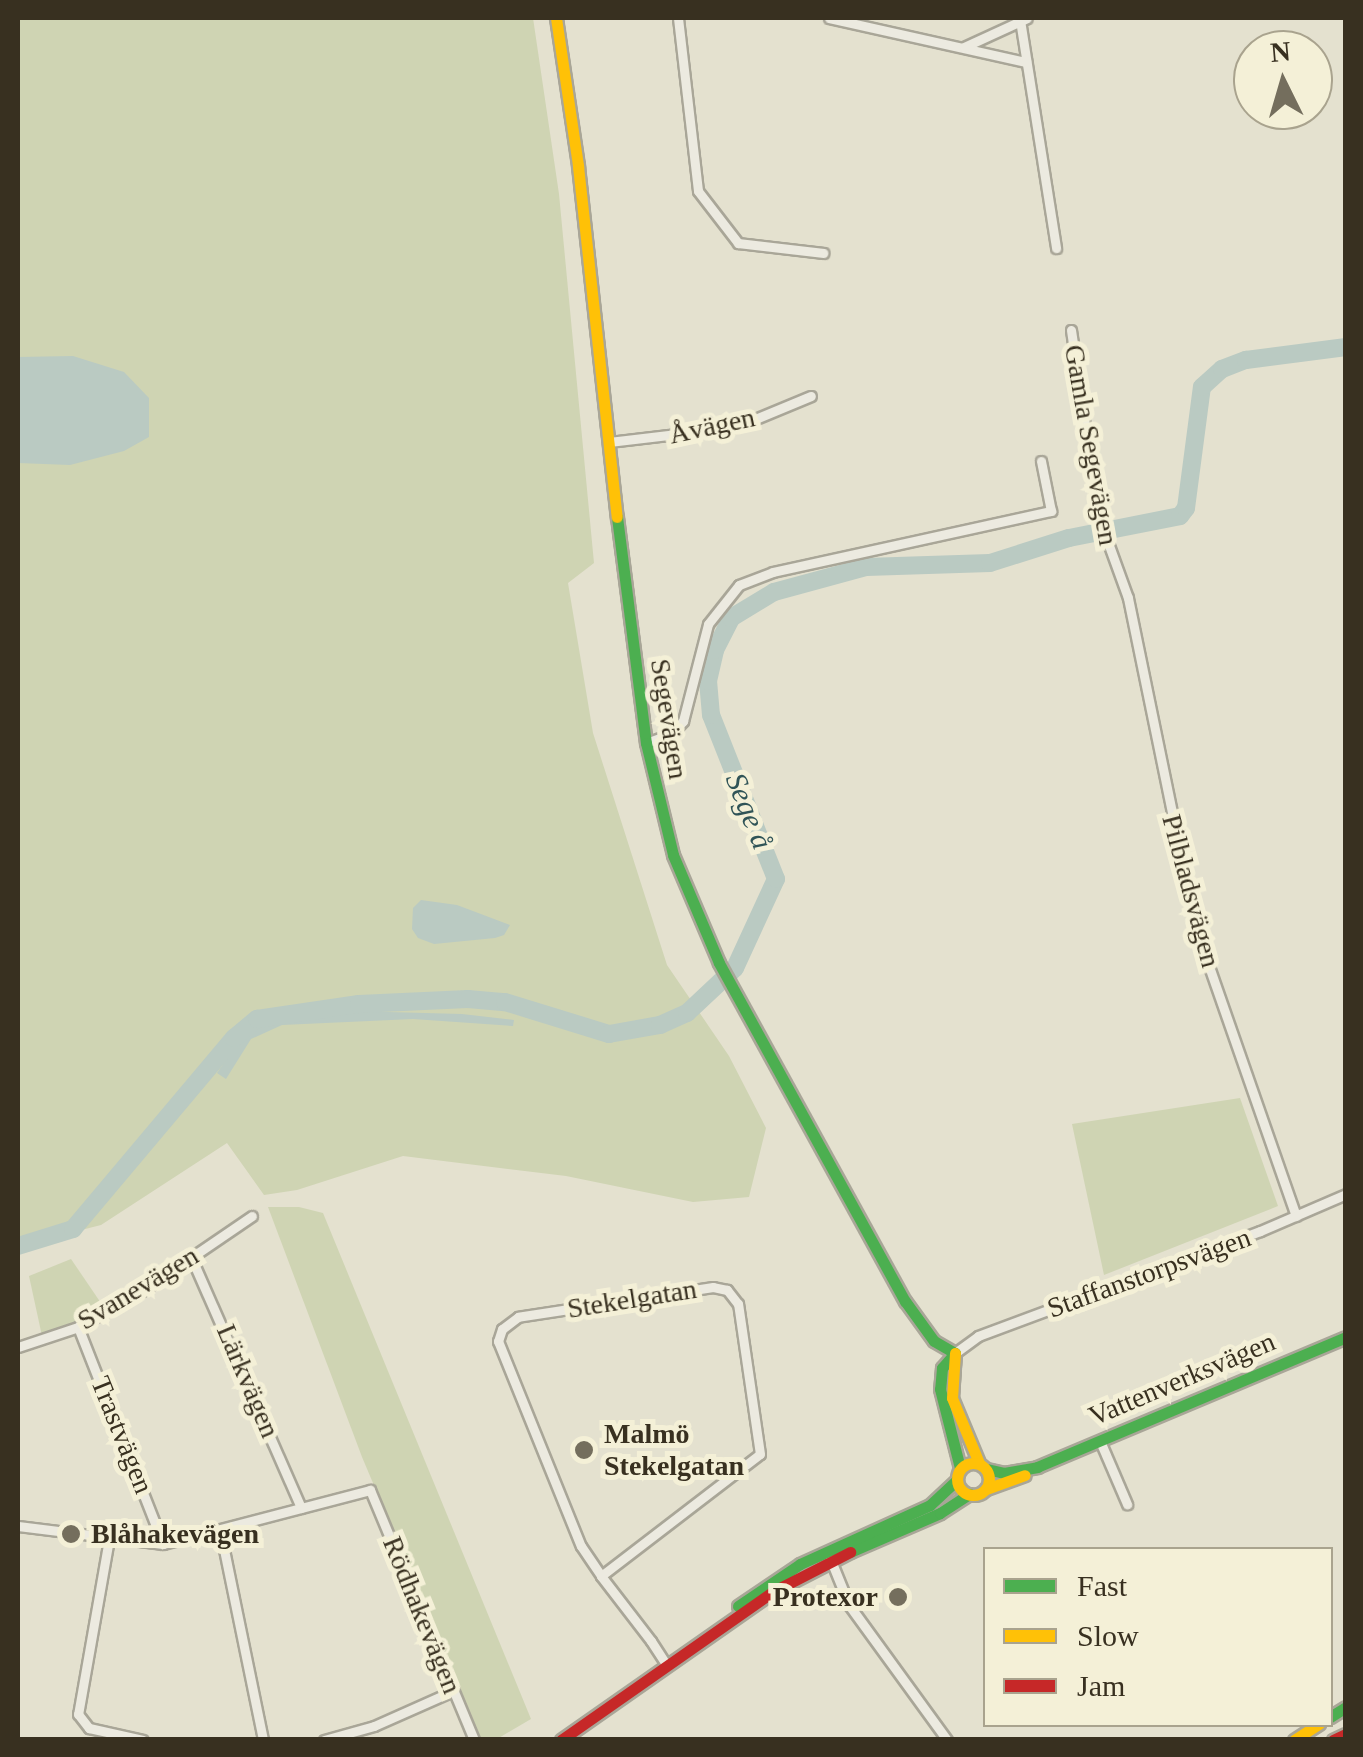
<!DOCTYPE html>
<html>
<head>
<meta charset="utf-8">
<style>
  body { margin:0 }
  #map { position:relative; width:1363px; height:1757px; overflow:hidden; background:#e4e1cf; font-family:"Times New Roman",serif }
  div>[style] { position:absolute }
  .green>* { inset:0; background:#cfd4b3 }
  .water>* { inset:0; background:#bacac2 }
  .river>* { height:18px; margin:-9px; padding:0 9px; transform-origin:9px; border-radius:9px; background:#bacac2 }
  .roads { filter:drop-shadow(2px 0 #a9a698) drop-shadow(-2px 0 #a9a698) drop-shadow(0 2px #a9a698) drop-shadow(0 -2px #a9a698) }
  .street>* { height:9px; margin:-4.5px; padding:0 4.5px; transform-origin:4.5px; border-radius:4.5px; background:#eceae0 }
  .fast>* { height:11px; margin:-5.5px; padding:0 5.5px; transform-origin:5.5px; border-radius:5.5px; background:#4caf50 }
  .slow>* { height:11px; margin:-5.5px; padding:0 5.5px; transform-origin:5.5px; border-radius:5.5px; background:#ffc107 }
  .slow>.ring { margin:-5.5px; padding:0; box-sizing:content-box; background:none; border:11px solid #ffc107; border-radius:50% }
  .jam>* { height:11px; margin:-5.5px; padding:0 5.5px; transform-origin:5.5px; border-radius:5.5px; background:#c62828 }
  .dots>* { width:28px; height:28px; translate:-50% -50%; box-sizing:border-box; border:5px solid #f4f0d7; border-radius:50% }
  span { translate:-50% -50%; white-space:nowrap; text-align:center; line-height:1.15; -webkit-text-stroke:10px #f4f0d7; paint-order:stroke }
  .street-label { font-size:28px; color:#383020 }
  .poi-label { font-size:28px; color:#383020; font-weight:700 }
  .left { translate:0 -50%; text-align:left }
  .right { translate:-100% -50%; text-align:right }
  .water-label { font-size:30px; color:#305457; font-style:italic }
  .frame { position:absolute; inset:0; border:20px solid #383020; pointer-events:none }
  .legend { position:absolute; left:983px; top:1547px; width:350px; height:180px; box-sizing:border-box; background:#f4f0d7; border:2px solid #a9a38e; margin:0; padding:12px 18px; list-style:none; font-size:30px; color:#383020 }
  .legend li { display:flex; align-items:center; gap:20px; height:50px }
  .legend b { width:50px; border:2px solid #a9a38e }
  .north { position:absolute; left:1233px; top:30px; width:100px; height:100px; box-sizing:border-box; background:#f4f0d7; border:2px solid #a9a38e; border-radius:50%; rotate:355deg; font-size:28px; font-weight:700; line-height:40px; text-align:center; color:#383020 }
  .north::after { content:''; display:block; margin:auto; width:35px; height:45px; background:#746e5d; clip-path:polygon(50% 0,100% 100%,50% 72%,0 100%) }
</style>
</head>
<body>
<div id="map">
  <div class="green">
    <i style="clip-path:polygon(18px 18px,533px 18px,559px 194px,594px 563px,568px 583px,593px 733px,667px 965px,729px 1056px,766px 1128px,749px 1197px,693px 1202px,566px 1176px,403px 1156px,297px 1190px,264px 1195px,227px 1143px,101px 1225px,18px 1246px)"></i>
    <i style="clip-path:polygon(1240px 1098px,1278px 1206px,1104px 1275px,1072px 1124px)"></i>
    <i style="clip-path:polygon(268px 1207px,299px 1207px,323px 1213px,531px 1719px,497px 1739px,481px 1739px,362px 1457px)"></i>
    <i style="clip-path:polygon(71px 1259px,105px 1309px,42px 1336px,29px 1276px)"></i>
  </div>
  <div class="water">
    <i style="clip-path:polygon(73px 356px,124px 372px,149px 398px,149px 437px,124px 451px,70px 465px,18px 463px,18px 357px)"></i>
    <i style="clip-path:polygon(421px 900px,457px 905px,510px 925px,504px 935px,495px 938px,434px 944px,418px 938px,412px 929px,413px 908px)"></i>
    <i style="clip-path:polygon(351px 1011px,462px 1014px,514px 1020px,513px 1026px,413px 1019px,282px 1025px,251px 1039px,226px 1079px,217px 1073px,247px 1030px,262px 1022px)"></i>
  </div>
  <div class="river">
    <i style="left:18px;top:1246px;width:58px;rotate:-17.2deg"></i>
    <i style="left:73px;top:1229px;width:250px;rotate:-49.9deg"></i>
    <i style="left:234px;top:1038px;width:30px;rotate:-40deg"></i>
    <i style="left:257px;top:1019px;width:103px;rotate:-8.4deg"></i>
    <i style="left:359px;top:1004px;width:109px;rotate:-2.6deg"></i>
    <i style="left:468px;top:999px;width:37px;rotate:5deg"></i>
    <i style="left:505px;top:1002px;width:109px;rotate:17.1deg"></i>
    <i style="left:609px;top:1034px;width:52px;rotate:-10deg"></i>
    <i style="left:660px;top:1025px;width:30px;rotate:-24deg"></i>
    <i style="left:687px;top:1013px;width:66px;rotate:-43.2deg"></i>
    <i style="left:735px;top:968px;width:98px;rotate:-65.3deg"></i>
    <i style="left:776px;top:879px;width:176px;rotate:-111.6deg"></i>
    <i style="left:711px;top:715px;width:34px;rotate:-95deg"></i>
    <i style="left:708px;top:681px;width:32px;rotate:-77deg"></i>
    <i style="left:715px;top:650px;width:36px;rotate:-63deg"></i>
    <i style="left:731px;top:618px;width:50px;rotate:-31.2deg"></i>
    <i style="left:774px;top:592px;width:95px;rotate:-15.2deg"></i>
    <i style="left:866px;top:567px;width:124px;rotate:-1.8deg"></i>
    <i style="left:990px;top:563px;width:83px;rotate:-17.6deg"></i>
    <i style="left:1069px;top:538px;width:113px;rotate:-11.2deg"></i>
    <i style="left:1180px;top:516px;width:10px;rotate:-53deg"></i>
    <i style="left:1186px;top:508px;width:122px;rotate:-82.5deg"></i>
    <i style="left:1202px;top:387px;width:27px;rotate:-42deg"></i>
    <i style="left:1222px;top:369px;width:26px;rotate:-21deg"></i>
    <i style="left:1246px;top:360px;width:101px;rotate:-7.4deg"></i>
  </div>
  <div class="roads">
    <div class="street">
      <i style="left:678px;top:18px;width:174px;rotate:83.4deg"></i>
      <i style="left:698px;top:191px;width:66px;rotate:52.4deg"></i>
      <i style="left:738px;top:243px;width:86px;rotate:6.7deg"></i>
      <i style="left:829px;top:18px;width:202px;rotate:12.6deg"></i>
      <i style="left:1020px;top:20px;width:231px;rotate:81deg"></i>
      <i style="left:964px;top:47px;width:69px;rotate:-24.7deg"></i>
      <i style="left:1071px;top:330px;width:187px;rotate:81.7deg"></i>
      <i style="left:1098px;top:515px;width:88px;rotate:70.1deg"></i>
      <i style="left:1128px;top:598px;width:338px;rotate:78.4deg"></i>
      <i style="left:1196px;top:929px;width:304px;rotate:70.8deg"></i>
      <i style="left:609px;top:442px;width:128px;rotate:-6.7deg"></i>
      <i style="left:736px;top:427px;width:81px;rotate:-22.5deg"></i>
      <i style="left:646px;top:743px;width:27px;rotate:-20deg"></i>
      <i style="left:671px;top:734px;width:18px;rotate:-47deg"></i>
      <i style="left:683px;top:721px;width:100px;rotate:-75.5deg"></i>
      <i style="left:708px;top:624px;width:50px;rotate:-51.5deg"></i>
      <i style="left:739px;top:585px;width:36px;rotate:-21deg"></i>
      <i style="left:773px;top:572px;width:285px;rotate:-12.4deg"></i>
      <i style="left:1051px;top:511px;width:51px;rotate:-101.3deg"></i>
      <i style="left:191px;top:1257px;width:274px;rotate:66.3deg"></i>
      <i style="left:78px;top:1327px;width:233px;rotate:68.6deg"></i>
      <i style="left:18px;top:1347px;width:63px;rotate:-18.4deg"></i>
      <i style="left:78px;top:1327px;width:73px;rotate:-29.4deg"></i>
      <i style="left:142px;top:1291px;width:133px;rotate:-34.3deg"></i>
      <i style="left:955px;top:1353px;width:29px;rotate:-36deg"></i>
      <i style="left:978px;top:1336px;width:301px;rotate:-20.4deg"></i>
      <i style="left:1260px;top:1231px;width:94px;rotate:-23.3deg"></i>
      <i style="left:1100px;top:1441px;width:69px;rotate:66.8deg"></i>
      <i style="left:18px;top:1526px;width:146px;rotate:7.1deg"></i>
      <i style="left:163px;top:1544px;width:214px;rotate:-14.6deg"></i>
      <i style="left:370px;top:1490px;width:271px;rotate:67.4deg"></i>
      <i style="left:220px;top:1530px;width:214px;rotate:78.4deg"></i>
      <i style="left:109px;top:1539px;width:178px;rotate:100deg"></i>
      <i style="left:78px;top:1714px;width:18px;rotate:52deg"></i>
      <i style="left:89px;top:1728px;width:55px;rotate:12.5deg"></i>
      <i style="left:830px;top:1558px;width:51px;rotate:68deg"></i>
      <i style="left:849px;top:1605px;width:167px;rotate:54deg"></i>
      <i style="left:601px;top:1576px;width:200px;rotate:-37.5deg"></i>
      <i style="left:760px;top:1454px;width:152px;rotate:-98.3deg"></i>
      <i style="left:738px;top:1304px;width:18px;rotate:-128deg"></i>
      <i style="left:727px;top:1290px;width:14px;rotate:-168deg"></i>
      <i style="left:713px;top:1287px;width:197px;rotate:171.3deg"></i>
      <i style="left:518px;top:1317px;width:20px;rotate:143deg"></i>
      <i style="left:502px;top:1329px;width:13px;rotate:108deg"></i>
      <i style="left:498px;top:1341px;width:221px;rotate:68deg"></i>
      <i style="left:581px;top:1546px;width:36px;rotate:56deg"></i>
      <i style="left:601px;top:1576px;width:82px;rotate:52.4deg"></i>
      <i style="left:651px;top:1641px;width:27px;rotate:57deg"></i>
      <i style="left:324px;top:1740px;width:52px;rotate:-15.6deg"></i>
      <i style="left:374px;top:1726px;width:86px;rotate:-23.9deg"></i>
    </div>
    <div class="fast">
      <i style="left:617px;top:517px;width:228px;rotate:82.7deg"></i>
      <i style="left:646px;top:743px;width:115px;rotate:76.4deg"></i>
      <i style="left:673px;top:855px;width:117px;rotate:66.9deg"></i>
      <i style="left:719px;top:963px;width:386px;rotate:61.2deg"></i>
      <i style="left:905px;top:1301px;width:49px;rotate:54.1deg"></i>
      <i style="left:934px;top:1341px;width:24px;rotate:30deg"></i>
      <i style="left:955px;top:1353px;width:20px;rotate:131deg"></i>
      <i style="left:942px;top:1368px;width:21px;rotate:95deg"></i>
      <i style="left:940px;top:1389px;width:81px;rotate:75.8deg"></i>
      <i style="left:987px;top:1469px;width:17px;rotate:13deg"></i>
      <i style="left:1004px;top:1473px;width:34px;rotate:-10deg"></i>
      <i style="left:1037px;top:1467px;width:335px;rotate:-22.8deg"></i>
      <i style="left:850px;top:1552px;width:98px;rotate:-23.4deg"></i>
      <i style="left:940px;top:1513px;width:35px;rotate:-33deg"></i>
      <i style="left:738px;top:1606px;width:75px;rotate:-34.1deg"></i>
      <i style="left:800px;top:1564px;width:143px;rotate:-24.4deg"></i>
      <i style="left:930px;top:1505px;width:37px;rotate:-43deg"></i>
      <i style="left:1330px;top:1717px;width:19px;rotate:-32deg"></i>
    </div>
    <div class="slow">
      <i style="left:556px;top:18px;width:150px;rotate:81.5deg"></i>
      <i style="left:578px;top:166px;width:353px;rotate:83.7deg"></i>
      <i style="left:955px;top:1353px;width:45px;rotate:93.8deg"></i>
      <i style="left:952px;top:1398px;width:70px;rotate:67.4deg"></i>
      <i class="ring" style="left:957px;top:1463px;width:21px;height:21px"></i>
      <i style="left:986px;top:1489px;width:41px;rotate:-19.7deg"></i>
      <i style="left:1294px;top:1740px;width:30px;rotate:-33deg"></i>
    </div>
    <div class="jam">
      <i style="left:561px;top:1740px;width:258px;rotate:-35deg"></i>
      <i style="left:772px;top:1592px;width:88px;rotate:-27.1deg"></i>
      <i style="left:1333px;top:1740px;width:14px;rotate:-25deg"></i>
    </div>
  </div>
  <div class="dots">
    <i style="left:584px;top:1450px;background:#746e5d"></i>
    <i style="left:71px;top:1534px;background:#746e5d"></i>
    <i style="left:898px;top:1597px;background:#746e5d"></i>
  </div>
  <div class="street-label">
    <span style="left:712px;top:426px;rotate:-12deg">Åvägen</span>
    <span style="left:1091px;top:445px;rotate:80deg">Gamla Segevägen</span>
    <span style="left:669px;top:719px;rotate:81deg">Segevägen</span>
    <span style="left:1191px;top:891px;rotate:75deg">Pilbladsvägen</span>
    <span style="left:1149px;top:1273px;rotate:-20deg">Staffanstorpsvägen</span>
    <span style="left:138px;top:1288px;rotate:-31deg">Svanevägen</span>
    <span style="left:632px;top:1299px;rotate:-9deg">Stekelgatan</span>
    <span style="left:1182px;top:1379px;rotate:-23deg">Vattenverksvägen</span>
    <span style="left:248px;top:1381px;rotate:67deg">Lärkvägen</span>
    <span style="left:122px;top:1435px;rotate:68deg">Trastvägen</span>
    <span style="left:422px;top:1615px;rotate:68deg">Rödhakevägen</span>
  </div>
  <div class="poi-label">
    <span class="left" style="left:604px;top:1450px">Malmö<br>Stekelgatan</span>
    <span class="left" style="left:91px;top:1534px">Blåhakevägen</span>
    <span class="right" style="left:878px;top:1597px">Protexor</span>
  </div>
  <div class="water-label">
    <span style="left:749px;top:811px;rotate:68deg">Sege å</span>
  </div>
  <div class="frame"></div>
  <ul class="legend">
  <li><b style="height:12px;background:#4caf50"></b>Fast</li>
  <li><b style="height:12px;background:#ffc107"></b>Slow</li>
  <li><b style="height:12px;background:#c62828"></b>Jam</li>
  </ul>
  <div class="north">N</div>
</div>
</body>
</html>
